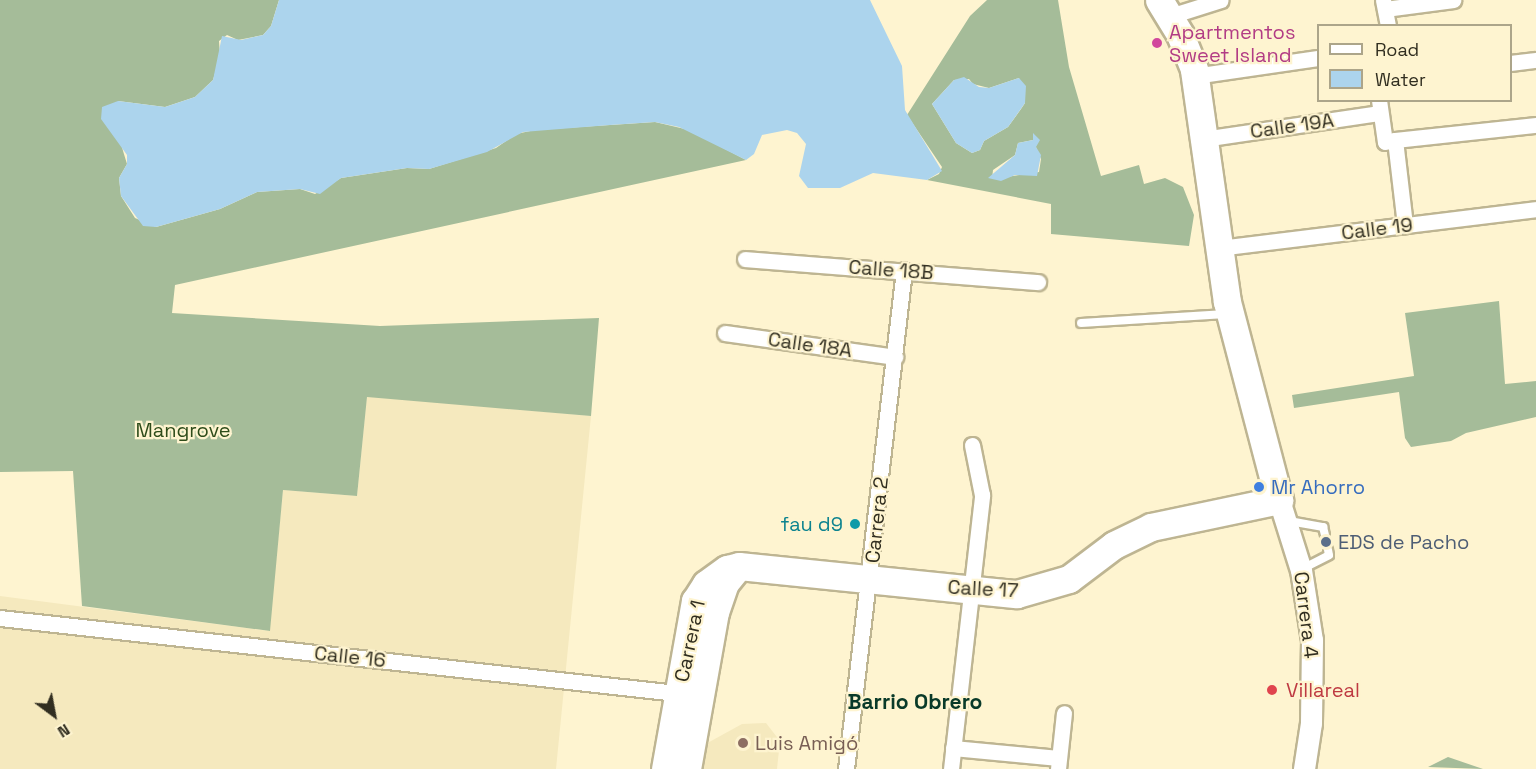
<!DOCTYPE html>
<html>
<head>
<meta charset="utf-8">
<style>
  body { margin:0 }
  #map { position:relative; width:1536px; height:769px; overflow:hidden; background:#fef4d0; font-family:"Space Grotesk",sans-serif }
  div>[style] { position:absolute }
  .built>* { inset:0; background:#f5e9be }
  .forest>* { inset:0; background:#a5bc99 }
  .water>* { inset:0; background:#acd4ed }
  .roads { filter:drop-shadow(2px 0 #beb592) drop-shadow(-2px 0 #beb592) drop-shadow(0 2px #beb592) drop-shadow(0 -2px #beb592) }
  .lane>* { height:8px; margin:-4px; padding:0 4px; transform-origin:4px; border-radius:4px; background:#fff }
  .street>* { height:15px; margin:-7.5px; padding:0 7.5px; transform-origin:7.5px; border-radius:7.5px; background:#fff }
  .secondary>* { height:21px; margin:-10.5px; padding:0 10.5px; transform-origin:10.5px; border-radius:10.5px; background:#fff }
  .highway>* { height:27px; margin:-13.5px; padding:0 13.5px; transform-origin:13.5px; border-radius:13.5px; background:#fff }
  .dots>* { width:16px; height:16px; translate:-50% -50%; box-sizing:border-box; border:3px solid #fef4d0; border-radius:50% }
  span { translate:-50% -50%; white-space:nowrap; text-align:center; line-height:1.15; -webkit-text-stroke:4.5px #fef4d0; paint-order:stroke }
  .hotel-label { font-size:20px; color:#b23c85 }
  .left { translate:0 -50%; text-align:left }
  .street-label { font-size:20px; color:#312e20 }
  .park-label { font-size:20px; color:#2e4c1a }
  .shop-label { font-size:20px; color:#366cbe }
  .culture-label { font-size:20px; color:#0d838f }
  .right { translate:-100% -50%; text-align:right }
  .service-label { font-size:20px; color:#4e5e75 }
  .health-label { font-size:20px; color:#be3a42 }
  .education-label { font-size:20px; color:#785e54 }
  .neighbourhood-label { font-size:21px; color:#093a29; font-weight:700 }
  .legend { position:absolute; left:1317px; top:24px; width:195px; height:78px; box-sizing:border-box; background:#fef4d0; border:2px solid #aca58a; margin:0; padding:8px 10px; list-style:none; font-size:18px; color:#312e20 }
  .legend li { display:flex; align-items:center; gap:12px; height:30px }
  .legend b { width:30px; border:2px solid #aca58a }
  .north { position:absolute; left:24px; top:685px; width:60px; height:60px; -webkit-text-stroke:4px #fef4d0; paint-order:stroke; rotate:148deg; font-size:16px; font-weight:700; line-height:24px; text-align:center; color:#312e20 }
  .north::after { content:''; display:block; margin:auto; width:21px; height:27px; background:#312e20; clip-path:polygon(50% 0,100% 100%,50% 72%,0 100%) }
</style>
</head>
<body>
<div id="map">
  <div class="built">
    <i style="clip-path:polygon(367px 396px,591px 416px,556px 769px,0 769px,0 596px,269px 631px,283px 490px,357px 496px)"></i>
    <i style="clip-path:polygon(766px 723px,780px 741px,777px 769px,699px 769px,702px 746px,742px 724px)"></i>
  </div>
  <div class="forest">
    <i style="clip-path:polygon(0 0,279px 0,271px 26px,263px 35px,238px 40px,227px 35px,219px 41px,220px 56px,213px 80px,195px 97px,165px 107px,118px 101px,120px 141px,127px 164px,119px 178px,121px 196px,135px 218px,156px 227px,220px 209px,257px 192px,300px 189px,315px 194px,341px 178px,407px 168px,429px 169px,496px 148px,516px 134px,535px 130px,655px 122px,689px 130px,746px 160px,175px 285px,172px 313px,380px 326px,599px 318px,591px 416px,367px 397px,357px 496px,283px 490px,270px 631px,82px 606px,73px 471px,0 472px)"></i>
    <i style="clip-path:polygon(evenodd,987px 0,1058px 0,1069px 67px,1101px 176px,1139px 165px,1144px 184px,1165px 178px,1183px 187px,1194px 215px,1189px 246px,1051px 234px,1051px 204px,927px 180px,939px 174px,942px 167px,907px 115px,970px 16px,987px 0,1019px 78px,1025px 103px,1021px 109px,1008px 127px,984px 141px,980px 150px,972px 153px,956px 143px,932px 104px,954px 80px,969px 79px,973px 84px,989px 88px,1019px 78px,987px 0,1033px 140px,1041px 159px,1039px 172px,992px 179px,993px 170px,1015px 155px,1018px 143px,1033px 140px)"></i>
    <i style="clip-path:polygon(1499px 301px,1505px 384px,1536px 381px,1536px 417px,1466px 433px,1451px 441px,1411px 447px,1405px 438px,1399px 392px,1294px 408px,1292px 395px,1414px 376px,1405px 313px)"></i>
    <i style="clip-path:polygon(1448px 757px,1483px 769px,1428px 767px)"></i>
  </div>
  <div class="water">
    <i style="clip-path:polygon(279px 0,870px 0,902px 66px,905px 110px,942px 171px,927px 180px,873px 173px,840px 188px,808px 188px,799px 176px,806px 144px,797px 133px,787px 130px,762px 135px,754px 154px,746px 160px,679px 127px,655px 122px,610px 125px,523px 132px,487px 152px,429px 169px,407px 168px,341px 178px,320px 194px,300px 189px,257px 192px,220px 209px,156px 227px,143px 226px,121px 196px,119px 178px,127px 164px,127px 155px,101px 119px,102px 107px,118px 101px,165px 107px,195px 97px,213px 80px,222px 36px,241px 40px,263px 35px,271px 26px)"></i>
    <i style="clip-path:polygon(964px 77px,979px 87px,989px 88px,1019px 78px,1026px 86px,1025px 103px,1008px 127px,984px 141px,980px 150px,972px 153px,956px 143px,932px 104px,954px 80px)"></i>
    <i style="clip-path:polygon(1033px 133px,1040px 140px,1036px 147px,1041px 155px,1037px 176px,1015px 175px,1001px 181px,988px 178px,1015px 155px,1018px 143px,1033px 140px)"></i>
  </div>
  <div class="roads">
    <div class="lane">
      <i style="left:1081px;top:323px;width:145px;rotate:-3.6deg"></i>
      <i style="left:1289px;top:521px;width:35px;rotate:10deg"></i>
      <i style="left:1323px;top:527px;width:8px;rotate:76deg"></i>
      <i style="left:1302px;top:569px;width:30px;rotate:-27deg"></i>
      <i style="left:1329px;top:555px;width:5px;rotate:-101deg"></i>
    </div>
    <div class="street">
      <i style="left:1383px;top:0;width:26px;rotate:79deg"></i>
      <i style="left:1385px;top:9px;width:69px;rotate:-7.5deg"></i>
      <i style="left:1170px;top:16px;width:53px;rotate:-17.4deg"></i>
      <i style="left:1510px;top:63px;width:26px;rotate:-7deg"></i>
      <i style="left:1194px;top:76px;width:125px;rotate:-8.3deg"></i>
      <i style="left:1379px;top:100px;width:42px;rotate:81.9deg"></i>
      <i style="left:1385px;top:142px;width:10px;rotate:-11deg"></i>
      <i style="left:1395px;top:140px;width:86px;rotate:83.3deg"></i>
      <i style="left:1203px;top:139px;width:179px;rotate:-8.4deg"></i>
      <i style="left:1395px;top:140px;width:142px;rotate:-6.1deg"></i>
      <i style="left:1219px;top:248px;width:319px;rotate:-7deg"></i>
      <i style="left:745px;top:259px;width:294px;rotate:4.5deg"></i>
      <i style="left:725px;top:333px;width:172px;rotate:8deg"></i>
      <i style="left:0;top:618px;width:689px;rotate:6.33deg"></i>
      <i style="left:953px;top:748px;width:106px;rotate:5.4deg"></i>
      <i style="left:846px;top:769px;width:502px;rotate:-83.37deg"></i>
      <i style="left:951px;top:769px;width:276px;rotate:-83.5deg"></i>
      <i style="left:982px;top:495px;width:51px;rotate:-101.3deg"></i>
      <i style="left:1058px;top:769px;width:56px;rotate:-83.9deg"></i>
    </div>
    <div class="secondary">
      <i style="left:1279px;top:500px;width:73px;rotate:72.6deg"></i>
      <i style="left:1301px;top:570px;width:71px;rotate:81.1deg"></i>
      <i style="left:1312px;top:640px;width:83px;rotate:90.7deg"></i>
      <i style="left:1311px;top:723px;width:47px;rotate:98.7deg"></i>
    </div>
    <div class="highway">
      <i style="left:665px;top:769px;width:171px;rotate:-79.9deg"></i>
      <i style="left:695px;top:601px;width:20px;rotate:-57deg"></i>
      <i style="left:706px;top:584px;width:26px;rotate:-36deg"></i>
      <i style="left:727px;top:569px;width:12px;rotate:-14deg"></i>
      <i style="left:739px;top:566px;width:279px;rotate:5.8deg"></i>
      <i style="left:1017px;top:594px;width:54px;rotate:-16.1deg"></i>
      <i style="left:1069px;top:579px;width:56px;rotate:-37.1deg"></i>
      <i style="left:1114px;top:545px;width:41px;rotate:-25.9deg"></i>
      <i style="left:1151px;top:527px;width:131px;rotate:-11.9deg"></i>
      <i style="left:1279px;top:500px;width:205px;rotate:-104.7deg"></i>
      <i style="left:1227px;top:302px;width:235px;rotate:-98.1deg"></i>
      <i style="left:1194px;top:69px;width:35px;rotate:-112deg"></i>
      <i style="left:1181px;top:36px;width:42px;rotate:-121.4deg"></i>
      <i style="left:687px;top:769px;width:159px;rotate:-79.9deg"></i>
      <i style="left:715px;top:612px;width:31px;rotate:-71deg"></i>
      <i style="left:725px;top:583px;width:21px;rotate:-51deg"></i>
    </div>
  </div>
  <div class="dots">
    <i style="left:1157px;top:43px;background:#d1479c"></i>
    <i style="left:1259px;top:487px;background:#3f7fe0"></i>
    <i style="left:855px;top:524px;background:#0f9aa8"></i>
    <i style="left:1326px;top:542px;background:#5c6f8a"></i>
    <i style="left:1272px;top:690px;background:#e0444e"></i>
    <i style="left:743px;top:743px;background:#8d6e63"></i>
  </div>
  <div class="hotel-label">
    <span class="left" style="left:1169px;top:44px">Apartmentos<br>Sweet Island</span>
  </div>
  <div class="street-label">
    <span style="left:1292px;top:126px;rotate:-8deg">Calle 19A</span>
    <span style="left:1377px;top:229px;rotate:-7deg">Calle 19</span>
    <span style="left:891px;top:270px;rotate:4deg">Calle 18B</span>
    <span style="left:810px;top:345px;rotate:8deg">Calle 18A</span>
    <span style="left:877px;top:520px;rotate:-84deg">Carrera 2</span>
    <span style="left:983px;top:589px;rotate:3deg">Calle 17</span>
    <span style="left:1306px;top:615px;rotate:83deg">Carrera 4</span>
    <span style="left:690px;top:641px;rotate:-78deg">Carrera 1</span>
    <span style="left:350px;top:657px;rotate:6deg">Calle 16</span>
  </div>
  <div class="park-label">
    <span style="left:183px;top:430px">Mangrove</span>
  </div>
  <div class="shop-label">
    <span class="left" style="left:1271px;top:487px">Mr Ahorro</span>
  </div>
  <div class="culture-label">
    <span class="right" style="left:843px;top:524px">fau d9</span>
  </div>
  <div class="service-label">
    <span class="left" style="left:1338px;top:542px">EDS de Pacho</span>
  </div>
  <div class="health-label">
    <span class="left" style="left:1286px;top:690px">Villareal</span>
  </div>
  <div class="education-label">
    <span class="left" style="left:755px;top:743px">Luis Amigó</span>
  </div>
  <div class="neighbourhood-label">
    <span style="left:915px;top:702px">Barrio Obrero</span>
  </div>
  <ul class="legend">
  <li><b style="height:8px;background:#fff"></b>Road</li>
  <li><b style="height:16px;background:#acd4ed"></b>Water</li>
  </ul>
  <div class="north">N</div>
</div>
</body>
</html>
